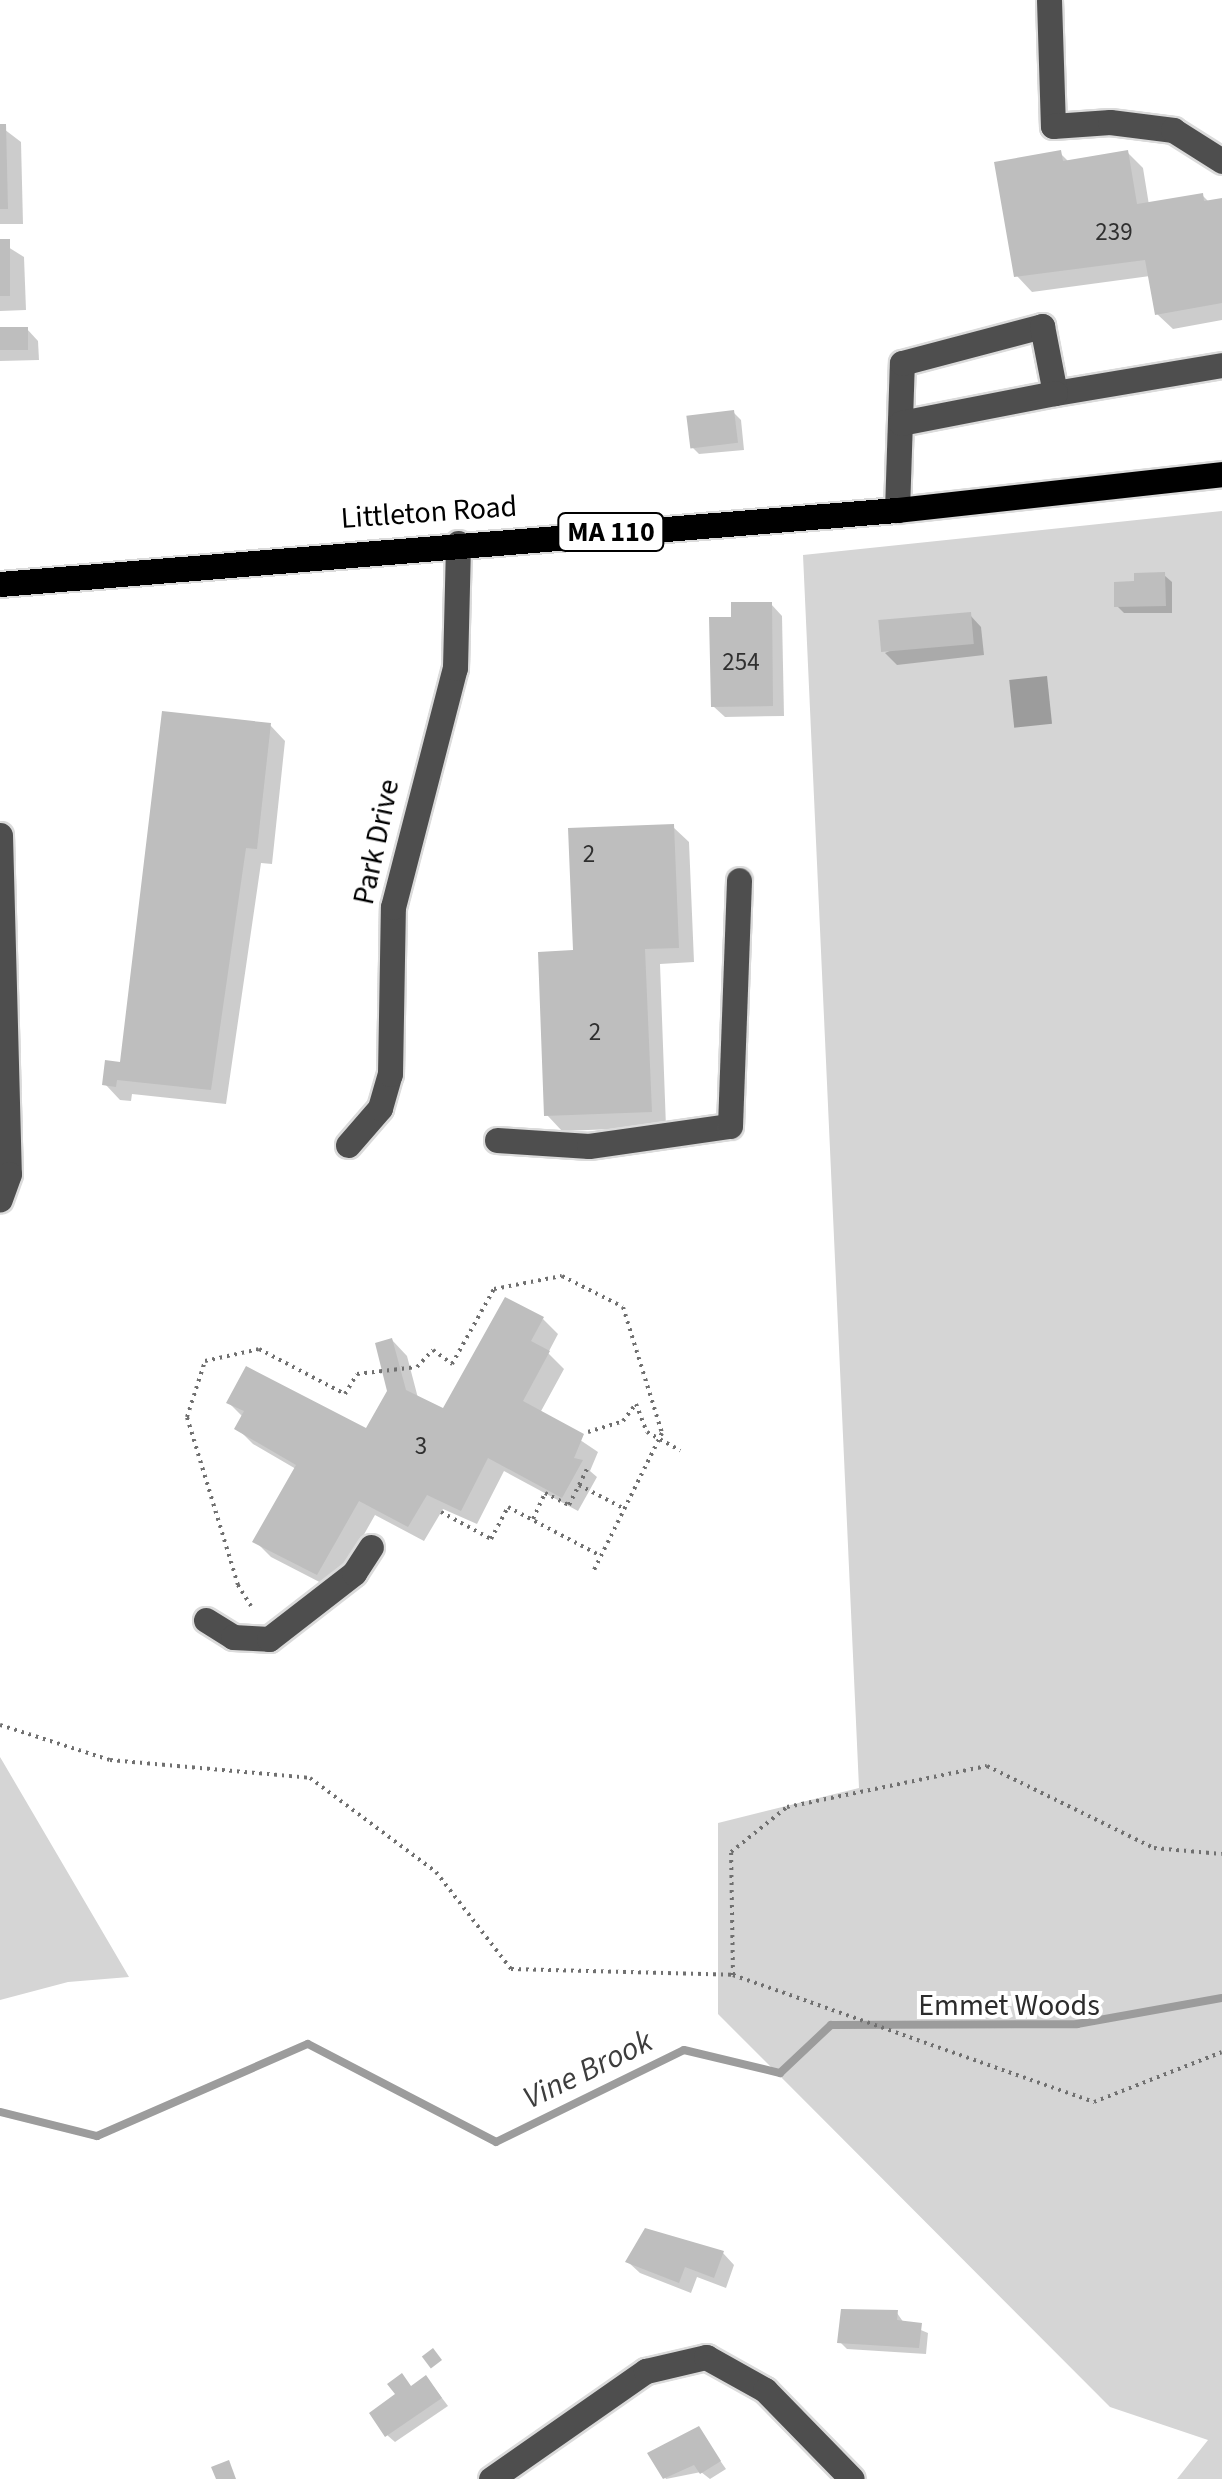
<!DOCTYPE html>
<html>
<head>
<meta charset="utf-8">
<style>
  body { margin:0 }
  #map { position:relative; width:1222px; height:2479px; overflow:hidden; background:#fff; font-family:"Source Sans 3",sans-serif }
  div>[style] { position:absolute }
  .green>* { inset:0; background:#d5d5d5 }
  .water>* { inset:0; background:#9c9c9c; transform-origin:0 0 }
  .shadow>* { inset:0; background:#0003 }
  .stream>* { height:8px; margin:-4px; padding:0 4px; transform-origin:4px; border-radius:4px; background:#9c9c9c }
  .building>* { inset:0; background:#bebebe; transform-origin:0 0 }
  .path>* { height:4px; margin-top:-2px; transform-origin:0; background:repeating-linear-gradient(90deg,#707070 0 2.5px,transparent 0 7.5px) }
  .roads { filter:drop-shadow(2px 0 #dbdbdb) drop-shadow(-2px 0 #dbdbdb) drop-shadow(0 2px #dbdbdb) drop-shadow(0 -2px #dbdbdb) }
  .minor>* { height:25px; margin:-12.5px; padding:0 12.5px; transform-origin:12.5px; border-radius:12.5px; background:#4e4e4e }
  .major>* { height:25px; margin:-12.5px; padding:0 12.5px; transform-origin:12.5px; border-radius:12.5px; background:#000 }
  span { translate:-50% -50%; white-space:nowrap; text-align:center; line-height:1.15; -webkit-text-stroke:8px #fff; paint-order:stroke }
  .number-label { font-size:25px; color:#303030 }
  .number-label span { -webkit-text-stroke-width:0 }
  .shield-label span { padding:2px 8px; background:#fff; border:2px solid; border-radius:8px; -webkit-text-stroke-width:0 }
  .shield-label { font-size:28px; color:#000; font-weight:700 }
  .street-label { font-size:30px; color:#000 }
  .park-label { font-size:30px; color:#2c2c2c }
  .water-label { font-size:32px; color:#3d3d3d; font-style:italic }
</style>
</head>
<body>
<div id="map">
  <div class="green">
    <i style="clip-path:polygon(1222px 511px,1222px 2479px,1177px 2479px,1208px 2440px,1110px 2407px,718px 2014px,718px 1823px,859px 1788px,803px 555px)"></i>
    <i style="clip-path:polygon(0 1757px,3px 1762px,129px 1977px,68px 1982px,0 2000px)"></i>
  </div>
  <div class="water">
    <i style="left:1047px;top:676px;width:48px;height:38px;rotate:84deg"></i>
  </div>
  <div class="shadow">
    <i style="clip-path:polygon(0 126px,21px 142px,23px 224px,0 224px)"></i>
    <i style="clip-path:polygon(1127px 152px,1143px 168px,1149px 205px,1202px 195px,1210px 203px,1222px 202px,1222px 320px,1173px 329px,1157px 314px,1150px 276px,1032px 292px,1017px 276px,1060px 153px,1069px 162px)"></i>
    <i style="clip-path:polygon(0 242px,24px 257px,26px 310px,0 311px)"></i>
    <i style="clip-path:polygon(27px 329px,38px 341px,39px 360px,0 361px,0 330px)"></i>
    <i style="clip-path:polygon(734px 413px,741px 420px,744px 450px,699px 454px,692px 447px)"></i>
    <i style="clip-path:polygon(1164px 575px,1172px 582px,1172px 613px,1124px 613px,1117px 606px,1136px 584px)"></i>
    <i style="clip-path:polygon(771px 604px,782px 616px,784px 716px,725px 717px,713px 706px,734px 620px)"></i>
    <i style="clip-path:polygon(970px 615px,981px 627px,984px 655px,897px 665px,885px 653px)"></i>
    <i style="clip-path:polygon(270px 725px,285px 741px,272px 864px,261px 863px,226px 1104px,132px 1094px,131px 1101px,120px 1100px,105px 1084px,122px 1065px)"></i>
    <i style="clip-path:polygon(673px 827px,689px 842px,694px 962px,660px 964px,666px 1127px,562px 1131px,547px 1115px,576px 953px)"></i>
    <i style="clip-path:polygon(543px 1319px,558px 1334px,548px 1353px,564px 1369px,540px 1413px,598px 1452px,590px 1471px,597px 1477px,578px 1511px,504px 1471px,477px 1524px,443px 1509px,424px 1541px,375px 1515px,333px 1589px,271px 1557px,255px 1541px,296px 1469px,253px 1444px,237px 1428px,243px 1417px,229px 1403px,367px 1431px,390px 1392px,392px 1340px,407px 1356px,418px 1398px,444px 1411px)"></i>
    <i style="clip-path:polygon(723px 2253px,734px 2265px,726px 2288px,697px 2277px,691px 2293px,640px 2273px,628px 2262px)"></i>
    <i style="clip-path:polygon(897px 2313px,904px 2323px,928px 2333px,926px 2354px,847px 2349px,840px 2342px)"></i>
    <i style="clip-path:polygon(433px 2386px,448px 2406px,395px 2442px,387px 2435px,412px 2389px)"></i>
    <i style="clip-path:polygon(698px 2429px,726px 2469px,710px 2479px,701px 2472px,666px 2479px,650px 2454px)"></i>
  </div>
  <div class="stream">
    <i style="left:0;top:2112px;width:100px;rotate:13.9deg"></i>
    <i style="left:97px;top:2136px;width:230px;rotate:-23.6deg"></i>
    <i style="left:308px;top:2044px;width:212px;rotate:27.5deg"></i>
    <i style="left:496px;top:2142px;width:209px;rotate:-26.1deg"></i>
    <i style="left:684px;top:2050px;width:99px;rotate:13.5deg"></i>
    <i style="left:780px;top:2073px;width:70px;rotate:-43.3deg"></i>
    <i style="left:831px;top:2025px;width:246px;rotate:-0.2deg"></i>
    <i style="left:1077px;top:2024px;width:147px;rotate:-10.2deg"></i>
  </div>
  <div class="building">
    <i style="clip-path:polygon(0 124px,6px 124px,8px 209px,0 209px)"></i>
    <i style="clip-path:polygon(1061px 150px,1063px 161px,1128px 150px,1137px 204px,1203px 193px,1204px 201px,1222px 198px,1222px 303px,1155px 315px,1145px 260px,1014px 277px,994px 162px)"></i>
    <i style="left:0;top:239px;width:10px;height:57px"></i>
    <i style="left:0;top:327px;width:28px;height:23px"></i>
    <i style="left:734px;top:410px;width:33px;height:48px;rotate:83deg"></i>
    <i style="clip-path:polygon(1165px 572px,1166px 606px,1114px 607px,1114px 582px,1134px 581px,1134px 573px)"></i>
    <i style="clip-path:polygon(731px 602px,772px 602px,773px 706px,711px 707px,709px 617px,731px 617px)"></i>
    <i style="left:971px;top:612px;width:32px;height:93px;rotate:85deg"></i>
    <i style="clip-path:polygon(162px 711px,271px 723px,257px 849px,246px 848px,211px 1090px,117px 1080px,116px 1087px,102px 1085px,105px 1060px,120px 1062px)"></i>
    <i style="clip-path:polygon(674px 824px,679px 948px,645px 949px,652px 1112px,544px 1116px,538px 952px,573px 950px,568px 828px)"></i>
    <i style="clip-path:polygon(505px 1297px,544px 1317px,531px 1341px,550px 1351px,523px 1401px,584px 1434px,574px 1458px,583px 1460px,562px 1498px,488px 1458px,461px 1511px,427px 1495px,408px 1527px,359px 1501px,317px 1575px,252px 1542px,296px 1465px,234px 1429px,244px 1411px,226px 1403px,246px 1366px,366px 1428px,387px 1391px,375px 1343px,392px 1338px,406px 1390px,443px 1408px)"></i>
    <i style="clip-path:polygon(645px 2228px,724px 2251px,714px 2278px,685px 2267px,679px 2283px,625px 2262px)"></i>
    <i style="clip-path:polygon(841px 2309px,898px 2310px,897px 2320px,922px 2323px,919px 2348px,837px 2343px)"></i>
    <i style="left:433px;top:2348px;width:15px;height:14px;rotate:53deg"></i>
    <i style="clip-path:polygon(402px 2373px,411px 2386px,426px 2375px,442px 2398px,385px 2437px,369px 2413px,395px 2394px,387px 2384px)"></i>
    <i style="clip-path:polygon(699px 2426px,721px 2461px,700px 2474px,694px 2465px,663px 2479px,647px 2453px)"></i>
    <i style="clip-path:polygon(229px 2460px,236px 2479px,216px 2479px,211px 2467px)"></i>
  </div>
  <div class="path">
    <i style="left:588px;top:1432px;width:37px;rotate:-17deg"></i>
    <i style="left:623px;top:1421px;width:21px;rotate:-53deg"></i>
    <i style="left:636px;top:1404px;width:30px;rotate:69deg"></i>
    <i style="left:647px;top:1432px;width:38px;rotate:29deg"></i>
    <i style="left:579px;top:1485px;width:50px;rotate:27.6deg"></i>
    <i style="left:441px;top:1512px;width:57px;rotate:28.4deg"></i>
    <i style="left:491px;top:1539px;width:36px;rotate:-62deg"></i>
    <i style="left:508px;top:1507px;width:103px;rotate:27.8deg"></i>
    <i style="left:533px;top:1519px;width:29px;rotate:-65deg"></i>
    <i style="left:545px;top:1493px;width:27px;rotate:27deg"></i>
    <i style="left:569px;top:1505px;width:40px;rotate:-63.4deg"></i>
    <i style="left:251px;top:1606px;width:25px;rotate:-122deg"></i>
    <i style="left:238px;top:1585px;width:176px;rotate:-106.9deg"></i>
    <i style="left:187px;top:1417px;width:59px;rotate:-72.2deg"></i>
    <i style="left:205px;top:1361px;width:55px;rotate:-12.5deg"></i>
    <i style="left:259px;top:1349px;width:97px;rotate:27.6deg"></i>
    <i style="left:345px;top:1394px;width:23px;rotate:-59deg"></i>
    <i style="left:357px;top:1374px;width:60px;rotate:-6.7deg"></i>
    <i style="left:417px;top:1367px;width:23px;rotate:-47deg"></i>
    <i style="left:433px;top:1350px;width:24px;rotate:36deg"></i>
    <i style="left:452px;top:1364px;width:86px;rotate:-60.8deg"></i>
    <i style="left:494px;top:1289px;width:69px;rotate:-10.8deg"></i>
    <i style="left:562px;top:1276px;width:68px;rotate:26.9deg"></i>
    <i style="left:623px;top:1307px;width:132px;rotate:72.8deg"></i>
    <i style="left:662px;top:1433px;width:155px;rotate:116.4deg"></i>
    <i style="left:0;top:1725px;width:115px;rotate:17.7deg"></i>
    <i style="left:110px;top:1760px;width:201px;rotate:5.1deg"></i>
    <i style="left:310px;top:1778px;width:157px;rotate:36.7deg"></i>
    <i style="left:436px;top:1872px;width:123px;rotate:52.3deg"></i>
    <i style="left:511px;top:1969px;width:222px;rotate:1.5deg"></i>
    <i style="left:733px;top:1975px;width:383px;rotate:19.4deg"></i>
    <i style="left:1094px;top:2102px;width:137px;rotate:-21.3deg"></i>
    <i style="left:733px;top:1975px;width:123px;rotate:-90.9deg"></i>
    <i style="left:731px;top:1852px;width:72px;rotate:-38.8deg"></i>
    <i style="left:787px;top:1807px;width:204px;rotate:-11.6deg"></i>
    <i style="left:987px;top:1766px;width:186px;rotate:26.2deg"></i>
    <i style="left:1154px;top:1848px;width:68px;rotate:5deg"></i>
  </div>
  <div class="roads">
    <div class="minor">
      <i style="left:1049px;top:0;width:126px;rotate:88.2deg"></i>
      <i style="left:1053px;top:126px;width:57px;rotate:-4deg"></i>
      <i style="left:1110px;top:122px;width:64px;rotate:7.2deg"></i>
      <i style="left:1173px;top:130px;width:58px;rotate:32.3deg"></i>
      <i style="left:1055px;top:393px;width:169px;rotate:-9.5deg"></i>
      <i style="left:897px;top:510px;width:147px;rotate:-88.1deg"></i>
      <i style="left:902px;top:363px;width:145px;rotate:-14.8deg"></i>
      <i style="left:1042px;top:326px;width:68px;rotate:79deg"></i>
      <i style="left:1055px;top:393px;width:157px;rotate:169deg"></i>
      <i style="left:0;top:835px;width:339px;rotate:88.5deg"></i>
      <i style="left:9px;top:1174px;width:27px;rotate:110deg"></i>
      <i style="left:497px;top:1140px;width:92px;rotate:3.7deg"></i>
      <i style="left:589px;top:1146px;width:142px;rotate:-8.1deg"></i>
      <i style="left:730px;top:1126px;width:246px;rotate:-87.9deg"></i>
      <i style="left:348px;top:1145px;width:49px;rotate:-49.1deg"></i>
      <i style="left:380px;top:1108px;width:35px;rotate:-74deg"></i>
      <i style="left:390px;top:1074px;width:167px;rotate:-89deg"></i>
      <i style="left:393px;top:907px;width:247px;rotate:-75.5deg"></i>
      <i style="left:455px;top:668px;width:125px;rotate:-88.6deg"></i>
      <i style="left:206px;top:1620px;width:32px;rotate:32deg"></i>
      <i style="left:233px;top:1637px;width:36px;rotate:3deg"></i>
      <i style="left:269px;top:1639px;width:108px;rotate:-37.8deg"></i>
      <i style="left:354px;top:1573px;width:31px;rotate:-57deg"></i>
      <i style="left:491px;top:2479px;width:189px;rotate:-34.9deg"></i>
      <i style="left:646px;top:2371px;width:62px;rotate:-13.1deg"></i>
      <i style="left:706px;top:2357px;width:68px;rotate:29.2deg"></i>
      <i style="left:765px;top:2390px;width:124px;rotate:45.7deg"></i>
    </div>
    <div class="major">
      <i style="left:0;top:584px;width:900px;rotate:-4.72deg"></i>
      <i style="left:897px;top:510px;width:327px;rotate:-6.3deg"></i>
    </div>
  </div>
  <div class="number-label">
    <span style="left:1114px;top:232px">239</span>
    <span style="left:741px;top:662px">254</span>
    <span style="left:589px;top:854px">2</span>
    <span style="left:595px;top:1032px">2</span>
    <span style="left:421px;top:1446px">3</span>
  </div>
  <div class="shield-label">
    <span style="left:611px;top:532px">MA 110</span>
  </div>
  <div class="street-label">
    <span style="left:429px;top:513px;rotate:-4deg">Littleton Road</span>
    <span style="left:377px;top:842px;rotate:-78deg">Park Drive</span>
  </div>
  <div class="park-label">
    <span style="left:1009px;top:2006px">Emmet Woods</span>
  </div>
  <div class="water-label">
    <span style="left:588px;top:2070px;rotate:-26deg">Vine Brook</span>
  </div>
</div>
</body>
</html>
